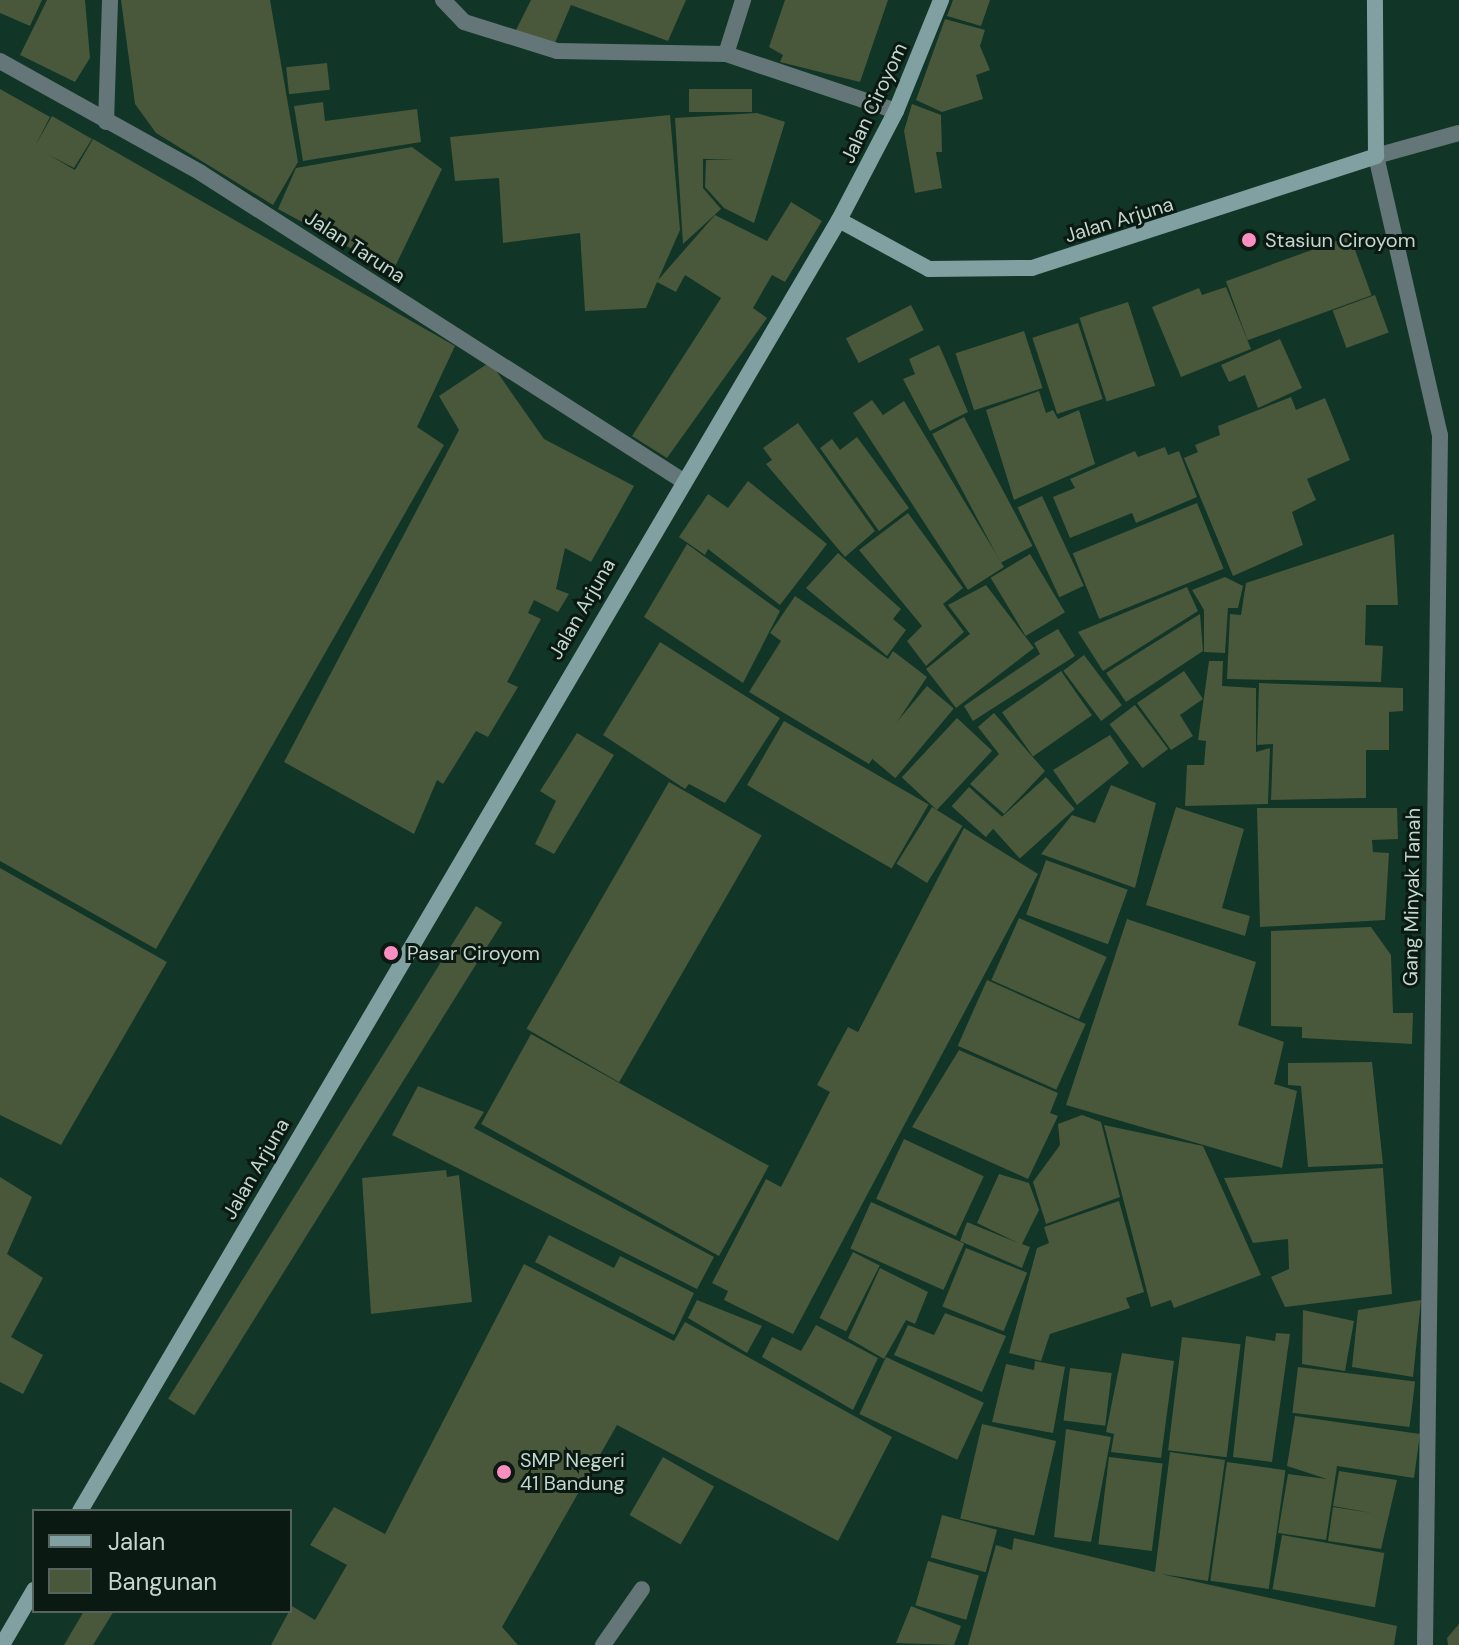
<!DOCTYPE html>
<html>
<head>
<meta charset="utf-8">
<style>
  body { margin:0 }
  #map { position:relative; width:1459px; height:1645px; overflow:hidden; background:#113527; font-family:"DM Sans",sans-serif }
  div>[style] { position:absolute }
  .building>* { inset:0; background:#49573a; transform-origin:0 0 }
  .service>* { height:16px; margin:-8px; padding:0 8px; transform-origin:8px; border-radius:8px; background:#647677 }
  .minor>* { height:16px; margin:-8px; padding:0 8px; transform-origin:8px; border-radius:8px; background:#647677 }
  .secondary>* { height:16px; margin:-8px; padding:0 8px; transform-origin:8px; border-radius:8px; background:#81a0a1 }
  .dots>* { width:22px; height:22px; translate:-50% -50%; box-sizing:border-box; border:4px solid #0b1913; border-radius:50% }
  span { translate:-50% -50%; white-space:nowrap; text-align:center; line-height:1.15; -webkit-text-stroke:6px #0b1913; paint-order:stroke }
  .street-label { font-size:20px; color:#c4d7ce }
  .poi-label { font-size:20px; color:#c4d7ce }
  .left { translate:0 -50%; text-align:left }
  .legend { position:absolute; left:32px; top:1509px; width:260px; height:104px; box-sizing:border-box; background:#0b1913; border:2px solid #55655e; margin:0; padding:10px 14px; list-style:none; font-size:24px; color:#c4d7ce }
  .legend li { display:flex; align-items:center; gap:16px; height:40px }
  .legend b { width:40px; border:2px solid #55655e }
</style>
</head>
<body>
<div id="map">
  <div class="building">
    <i style="clip-path:polygon(0 0,42px 0,30px 26px,0 13px)"></i>
    <i style="clip-path:polygon(47px 0,85px 0,90px 58px,75px 82px,20px 55px)"></i>
    <i style="clip-path:polygon(121px 0,270px 0,298px 162px,273px 205px,156px 133px,135px 104px)"></i>
    <i style="clip-path:polygon(531px 0,686px 0,668px 41px,571px 5px,554px 45px,515px 32px)"></i>
    <i style="clip-path:polygon(785px 0,888px 0,860px 82px,780px 62px,783px 55px,769px 47px)"></i>
    <i style="clip-path:polygon(953px 0,990px 0,981px 26px,947px 16px)"></i>
    <i style="clip-path:polygon(945px 19px,985px 30px,980px 46px,990px 70px,976px 75px,983px 99px,942px 112px,916px 100px)"></i>
    <i style="left:327px;top:63px;width:27px;height:41px;rotate:84deg"></i>
    <i style="clip-path:polygon(0 89px,50px 117px,35px 146px,52px 116px,92px 139px,74px 168px,49px 155px,75px 170px,93px 139px,455px 346px,417px 427px,444px 445px,156px 949px,0 861px)"></i>
    <i style="left:689px;top:89px;width:63px;height:23px"></i>
    <i style="clip-path:polygon(323px 102px,325px 121px,417px 109px,421px 142px,303px 161px,294px 106px)"></i>
    <i style="clip-path:polygon(912px 104px,941px 115px,942px 152px,936px 152px,942px 188px,915px 193px,904px 131px)"></i>
    <i style="clip-path:polygon(757px 113px,785px 122px,754px 223px,724px 208px,705px 187px,706px 160px,735px 159px,703px 159px,703px 188px,721px 209px,683px 244px,675px 118px)"></i>
    <i style="clip-path:polygon(670px 115px,680px 230px,658px 280px,715px 215px,767px 241px,791px 202px,822px 221px,785px 282px,772px 275px,753px 308px,767px 318px,667px 458px,632px 436px,721px 298px,685px 275px,676px 292px,657px 282px,646px 308px,585px 311px,580px 233px,503px 243px,499px 178px,455px 181px,450px 137px)"></i>
    <i style="clip-path:polygon(412px 147px,442px 169px,393px 271px,278px 209px,296px 168px)"></i>
    <i style="left:1350px;top:236px;width:63px;height:132px;rotate:70deg"></i>
    <i style="clip-path:polygon(1226px 287px,1251px 349px,1181px 377px,1152px 307px,1199px 288px,1202px 295px)"></i>
    <i style="left:1375px;top:295px;width:40px;height:45px;rotate:70deg"></i>
    <i style="left:1128px;top:302px;width:88px;height:51px;rotate:72deg"></i>
    <i style="left:911px;top:305px;width:28px;height:73px;rotate:63deg"></i>
    <i style="left:1078px;top:323px;width:80px;height:48px;rotate:72deg"></i>
    <i style="left:1024px;top:331px;width:60px;height:72px;rotate:72deg"></i>
    <i style="clip-path:polygon(1280px 339px,1302px 388px,1258px 408px,1245px 375px,1229px 382px,1221px 365px)"></i>
    <i style="clip-path:polygon(939px 345px,968px 412px,930px 431px,903px 379px,915px 374px,909px 359px)"></i>
    <i style="clip-path:polygon(490px 362px,544px 439px,634px 486px,591px 562px,565px 548px,556px 589px,569px 594px,558px 612px,534px 600px,528px 613px,541px 619px,507px 682px,518px 687px,488px 737px,476px 731px,443px 784px,437px 780px,414px 834px,284px 762px,459px 430px,439px 396px)"></i>
    <i style="clip-path:polygon(1039px 391px,1046px 413px,1053px 410px,1058px 419px,1079px 410px,1095px 464px,1014px 500px,986px 410px)"></i>
    <i style="clip-path:polygon(1291px 397px,1296px 410px,1325px 398px,1350px 460px,1307px 479px,1316px 500px,1292px 512px,1303px 545px,1233px 576px,1184px 458px,1198px 452px,1195px 445px,1220px 435px,1218px 426px)"></i>
    <i style="clip-path:polygon(872px 400px,883px 415px,904px 401px,1004px 567px,968px 590px,853px 413px)"></i>
    <i style="left:964px;top:417px;width:146px;height:36px;rotate:62deg"></i>
    <i style="clip-path:polygon(798px 423px,875px 531px,845px 557px,766px 464px,772px 460px,763px 448px)"></i>
    <i style="clip-path:polygon(857px 437px,909px 508px,879px 531px,820px 448px,832px 439px,840px 450px)"></i>
    <i style="clip-path:polygon(1165px 447px,1168px 455px,1179px 451px,1197px 497px,1136px 523px,1132px 513px,1070px 538px,1053px 497px,1075px 488px,1070px 479px,1135px 451px,1138px 457px)"></i>
    <i style="clip-path:polygon(748px 481px,827px 544px,780px 605px,708px 549px,705px 555px,679px 537px,708px 494px,728px 508px)"></i>
    <i style="left:1042px;top:496px;width:99px;height:27px;rotate:65deg"></i>
    <i style="left:1197px;top:503px;width:71px;height:134px;rotate:68deg"></i>
    <i style="clip-path:polygon(908px 513px,963px 588px,943px 604px,964px 632px,926px 666px,907px 641px,922px 626px,859px 550px)"></i>
    <i style="clip-path:polygon(1394px 534px,1398px 605px,1366px 605px,1365px 645px,1383px 646px,1381px 682px,1227px 679px,1230px 614px,1241px 615px,1246px 583px)"></i>
    <i style="clip-path:polygon(687px 544px,780px 611px,743px 683px,644px 617px)"></i>
    <i style="clip-path:polygon(838px 553px,901px 609px,893px 619px,906px 630px,887px 656px,806px 588px)"></i>
    <i style="left:1030px;top:554px;width:68px;height:46px;rotate:59deg"></i>
    <i style="clip-path:polygon(1225px 577px,1243px 586px,1238px 608px,1228px 608px,1225px 653px,1204px 652px,1204px 610px,1192px 590px)"></i>
    <i style="clip-path:polygon(986px 585px,1034px 648px,956px 708px,926px 669px,970px 634px,948px 605px)"></i>
    <i style="clip-path:polygon(1187px 587px,1198px 611px,1103px 671px,1078px 632px)"></i>
    <i style="clip-path:polygon(795px 596px,888px 659px,893px 651px,927px 677px,869px 764px,749px 692px,781px 641px,770px 633px)"></i>
    <i style="clip-path:polygon(1200px 614px,1203px 651px,1126px 702px,1106px 673px)"></i>
    <i style="clip-path:polygon(1058px 629px,1075px 656px,973px 721px,964px 706px,1040px 654px,1034px 643px)"></i>
    <i style="clip-path:polygon(660px 642px,780px 718px,725px 803px,689px 784px,685px 789px,603px 735px)"></i>
    <i style="left:1084px;top:655px;width:63px;height:26px;rotate:53deg"></i>
    <i style="clip-path:polygon(1209px 661px,1223px 661px,1222px 686px,1256px 688px,1256px 752px,1270px 748px,1268px 804px,1185px 806px,1187px 765px,1204px 765px,1206px 741px,1198px 740px)"></i>
    <i style="left:1061px;top:671px;width:54px;height:72px;rotate:55deg"></i>
    <i style="clip-path:polygon(1184px 671px,1203px 699px,1180px 715px,1193px 736px,1171px 750px,1137px 703px)"></i>
    <i style="clip-path:polygon(1259px 683px,1403px 688px,1403px 711px,1389px 712px,1389px 750px,1366px 750px,1366px 798px,1271px 800px,1273px 744px,1257px 745px)"></i>
    <i style="left:927px;top:686px;width:35px;height:91px;rotate:40deg"></i>
    <i style="left:1135px;top:705px;width:55px;height:32px;rotate:53deg"></i>
    <i style="clip-path:polygon(994px 713px,1045px 771px,1004px 814px,970px 784px,999px 754px,978px 727px)"></i>
    <i style="left:957px;top:718px;width:48px;height:81px;rotate:43deg"></i>
    <i style="left:784px;top:721px;width:167px;height:74px;rotate:30deg"></i>
    <i style="clip-path:polygon(577px 733px,614px 755px,554px 854px,535px 844px,556px 801px,540px 791px)"></i>
    <i style="clip-path:polygon(1110px 735px,1129px 763px,1077px 805px,1053px 770px)"></i>
    <i style="left:1046px;top:777px;width:43px;height:74px;rotate:48deg"></i>
    <i style="left:669px;top:782px;width:107px;height:285px;rotate:30deg"></i>
    <i style="clip-path:polygon(1111px 785px,1156px 803px,1135px 888px,1041px 854px,1072px 815px,1095px 823px)"></i>
    <i style="left:969px;top:787px;width:46px;height:26px;rotate:42deg"></i>
    <i style="left:932px;top:807px;width:36px;height:67px;rotate:32deg"></i>
    <i style="clip-path:polygon(1176px 807px,1244px 829px,1222px 908px,1250px 916px,1245px 936px,1146px 905px)"></i>
    <i style="clip-path:polygon(1257px 808px,1397px 808px,1398px 839px,1372px 840px,1373px 852px,1389px 853px,1385px 920px,1260px 927px)"></i>
    <i style="clip-path:polygon(964px 828px,1038px 874px,793px 1334px,724px 1300px,728px 1291px,712px 1283px,766px 1179px,781px 1187px,830px 1092px,817px 1085px,848px 1027px,858px 1032px)"></i>
    <i style="left:1046px;top:860px;width:87px;height:58px;rotate:20deg"></i>
    <i style="clip-path:polygon(0 868px,167px 962px,61px 1145px,0 1115px)"></i>
    <i style="left:476px;top:906px;width:31px;height:581px;rotate:32deg"></i>
    <i style="left:1019px;top:918px;width:96px;height:68px;rotate:24deg"></i>
    <i style="clip-path:polygon(1127px 919px,1256px 962px,1238px 1025px,1284px 1042px,1274px 1084px,1297px 1091px,1282px 1168px,1066px 1105px)"></i>
    <i style="clip-path:polygon(1371px 927px,1391px 955px,1393px 1013px,1413px 1013px,1412px 1044px,1302px 1038px,1302px 1027px,1271px 1026px,1271px 931px)"></i>
    <i style="left:987px;top:980px;width:108px;height:72px;rotate:24deg"></i>
    <i style="left:531px;top:1034px;width:272px;height:103px;rotate:29deg"></i>
    <i style="clip-path:polygon(959px 1050px,1058px 1093px,1050px 1113px,1058px 1116px,1028px 1179px,912px 1127px)"></i>
    <i style="clip-path:polygon(1372px 1062px,1383px 1164px,1308px 1167px,1301px 1086px,1288px 1085px,1288px 1063px)"></i>
    <i style="clip-path:polygon(418px 1086px,484px 1112px,474px 1128px,714px 1257px,697px 1289px,392px 1135px)"></i>
    <i style="clip-path:polygon(1082px 1115px,1101px 1122px,1120px 1197px,1046px 1224px,1033px 1182px,1060px 1145px,1058px 1124px)"></i>
    <i style="clip-path:polygon(1104px 1125px,1203px 1146px,1261px 1275px,1174px 1308px,1171px 1300px,1151px 1307px)"></i>
    <i style="left:904px;top:1139px;width:88px;height:66px;rotate:25deg"></i>
    <i style="clip-path:polygon(1383px 1168px,1392px 1294px,1285px 1307px,1271px 1277px,1289px 1269px,1288px 1239px,1253px 1243px,1224px 1178px)"></i>
    <i style="clip-path:polygon(446px 1170px,447px 1177px,459px 1175px,472px 1302px,371px 1314px,362px 1178px)"></i>
    <i style="clip-path:polygon(999px 1174px,1029px 1183px,1039px 1210px,1022px 1244px,1030px 1247px,1022px 1268px,960px 1241px,967px 1222px,1018px 1243px,977px 1223px)"></i>
    <i style="clip-path:polygon(0 1177px,32px 1197px,7px 1254px,43px 1278px,11px 1337px,43px 1355px,23px 1394px,0 1382px)"></i>
    <i style="clip-path:polygon(1119px 1201px,1144px 1292px,1126px 1298px,1130px 1308px,1050px 1334px,1041px 1361px,1009px 1353px,1037px 1248px,1049px 1243px,1044px 1227px)"></i>
    <i style="left:871px;top:1202px;width:102px;height:51px;rotate:24deg"></i>
    <i style="clip-path:polygon(549px 1235px,614px 1268px,620px 1256px,694px 1293px,674px 1335px,535px 1262px)"></i>
    <i style="left:966px;top:1248px;width:66px;height:63px;rotate:22deg"></i>
    <i style="left:853px;top:1252px;width:30px;height:74px;rotate:27deg"></i>
    <i style="clip-path:polygon(524px 1264px,674px 1341px,685px 1322px,892px 1437px,838px 1541px,617px 1425px,502px 1627px,518px 1645px,271px 1645px,292px 1606px,315px 1620px,347px 1565px,310px 1545px,334px 1507px,385px 1534px)"></i>
    <i style="clip-path:polygon(880px 1268px,928px 1292px,915px 1324px,906px 1320px,884px 1359px,848px 1338px)"></i>
    <i style="clip-path:polygon(697px 1300px,762px 1326px,747px 1353px,688px 1318px)"></i>
    <i style="clip-path:polygon(1421px 1300px,1413px 1377px,1352px 1367px,1358px 1310px)"></i>
    <i style="clip-path:polygon(1303px 1310px,1354px 1321px,1345px 1371px,1302px 1364px)"></i>
    <i style="clip-path:polygon(945px 1313px,1006px 1336px,982px 1392px,894px 1355px,908px 1325px,934px 1335px)"></i>
    <i style="clip-path:polygon(816px 1325px,878px 1358px,853px 1410px,762px 1357px,772px 1337px,801px 1351px)"></i>
    <i style="clip-path:polygon(1276px 1333px,1290px 1334px,1272px 1462px,1233px 1457px,1246px 1336px,1275px 1341px)"></i>
    <i style="left:1182px;top:1337px;width:59px;height:114px;rotate:7deg"></i>
    <i style="clip-path:polygon(1122px 1353px,1174px 1361px,1161px 1458px,1111px 1452px,1114px 1434px,1106px 1432px)"></i>
    <i style="left:886px;top:1357px;width:108px;height:63px;rotate:25deg"></i>
    <i style="clip-path:polygon(1035px 1361px,1065px 1367px,1053px 1433px,992px 1422px,1006px 1364px,1034px 1370px)"></i>
    <i style="left:1298px;top:1367px;width:118px;height:46px;rotate:7deg"></i>
    <i style="left:1070px;top:1368px;width:42px;height:53px;rotate:7deg"></i>
    <i style="clip-path:polygon(1295px 1416px,1420px 1434px,1414px 1478px,1337px 1466px,1326px 1540px,1278px 1533px,1288px 1474px,1327px 1479px,1287px 1466px)"></i>
    <i style="left:982px;top:1424px;width:76px;height:97px;rotate:13deg"></i>
    <i style="clip-path:polygon(1066px 1429px,1111px 1437px,1091px 1542px,1054px 1537px)"></i>
    <i style="clip-path:polygon(1170px 1452px,1225px 1460px,1208px 1581px,1161px 1574px,1397px 1626px,1394px 1645px,968px 1645px,996px 1545px,1012px 1550px,1014px 1538px,1155px 1572px)"></i>
    <i style="left:663px;top:1457px;width:59px;height:67px;rotate:30deg"></i>
    <i style="left:1109px;top:1457px;width:54px;height:88px;rotate:7deg"></i>
    <i style="left:1227px;top:1462px;width:59px;height:120px;rotate:8deg"></i>
    <i style="clip-path:polygon(1339px 1471px,1397px 1480px,1381px 1549px,1328px 1541px,1333px 1507px,1372px 1513px,1333px 1506px)"></i>
    <i style="left:942px;top:1515px;width:57px;height:44px;rotate:15deg"></i>
    <i style="left:1282px;top:1535px;width:104px;height:55px;rotate:10deg"></i>
    <i style="left:928px;top:1561px;width:53px;height:46px;rotate:16deg"></i>
    <i style="clip-path:polygon(911px 1606px,961px 1626px,954px 1645px,896px 1643px)"></i>
    <i style="clip-path:polygon(84px 1611px,114px 1611px,93px 1645px,64px 1645px)"></i>
    <i style="clip-path:polygon(1459px 1624px,1459px 1645px,1448px 1645px,1447px 1638px)"></i>
  </div>
  <div class="service">
    <i style="left:1376px;top:156px;width:86px;rotate:-15.5deg"></i>
  </div>
  <div class="minor">
    <i style="left:443px;top:0;width:30px;rotate:46deg"></i>
    <i style="left:464px;top:22px;width:97px;rotate:17.3deg"></i>
    <i style="left:557px;top:51px;width:169px;rotate:1deg"></i>
    <i style="left:726px;top:54px;width:179px;rotate:18.5deg"></i>
    <i style="left:726px;top:54px;width:57px;rotate:-72.5deg"></i>
    <i style="left:0;top:61px;width:230px;rotate:29.1deg"></i>
    <i style="left:201px;top:173px;width:568px;rotate:32.57deg"></i>
    <i style="left:106px;top:122px;width:122px;rotate:-88.1deg"></i>
    <i style="left:1376px;top:156px;width:286px;rotate:77.1deg"></i>
    <i style="left:1440px;top:435px;width:1210px;rotate:90.71deg"></i>
    <i style="left:603px;top:1645px;width:68px;rotate:-55.1deg"></i>
  </div>
  <div class="secondary">
    <i style="left:839px;top:220px;width:102px;rotate:28.6deg"></i>
    <i style="left:929px;top:269px;width:103px;rotate:-0.6deg"></i>
    <i style="left:1032px;top:268px;width:362px;rotate:-18deg"></i>
    <i style="left:1376px;top:156px;width:156px;rotate:-90.4deg"></i>
    <i style="left:80px;top:1511px;width:1498px;rotate:-59.55deg"></i>
    <i style="left:839px;top:220px;width:123px;rotate:-62.4deg"></i>
    <i style="left:896px;top:111px;width:120px;rotate:-67.9deg"></i>
    <i style="left:2px;top:1645px;width:64px;rotate:-59.8deg"></i>
  </div>
  <div class="dots">
    <i style="left:1249px;top:240px;background:#fd8ec0"></i>
    <i style="left:391px;top:953px;background:#fd8ec0"></i>
    <i style="left:504px;top:1472px;background:#fd8ec0"></i>
  </div>
  <div class="street-label">
    <span style="left:874px;top:103px;rotate:-65deg">Jalan Ciroyom</span>
    <span style="left:1119px;top:220px;rotate:-17deg">Jalan Arjuna</span>
    <span style="left:355px;top:247px;rotate:33deg">Jalan Taruna</span>
    <span style="left:582px;top:609px;rotate:-60deg">Jalan Arjuna</span>
    <span style="left:1412px;top:897px;rotate:-89deg">Gang Minyak Tanah</span>
    <span style="left:256px;top:1169px;rotate:-60deg">Jalan Arjuna</span>
  </div>
  <div class="poi-label">
    <span class="left" style="left:1265px;top:240px">Stasiun Ciroyom</span>
    <span class="left" style="left:407px;top:953px">Pasar Ciroyom</span>
    <span class="left" style="left:520px;top:1472px">SMP Negeri<br>41 Bandung</span>
  </div>
  <ul class="legend">
  <li><b style="height:10px;background:#81a0a1"></b>Jalan</li>
  <li><b style="height:22px;background:#49573a"></b>Bangunan</li>
  </ul>
</div>
</body>
</html>
